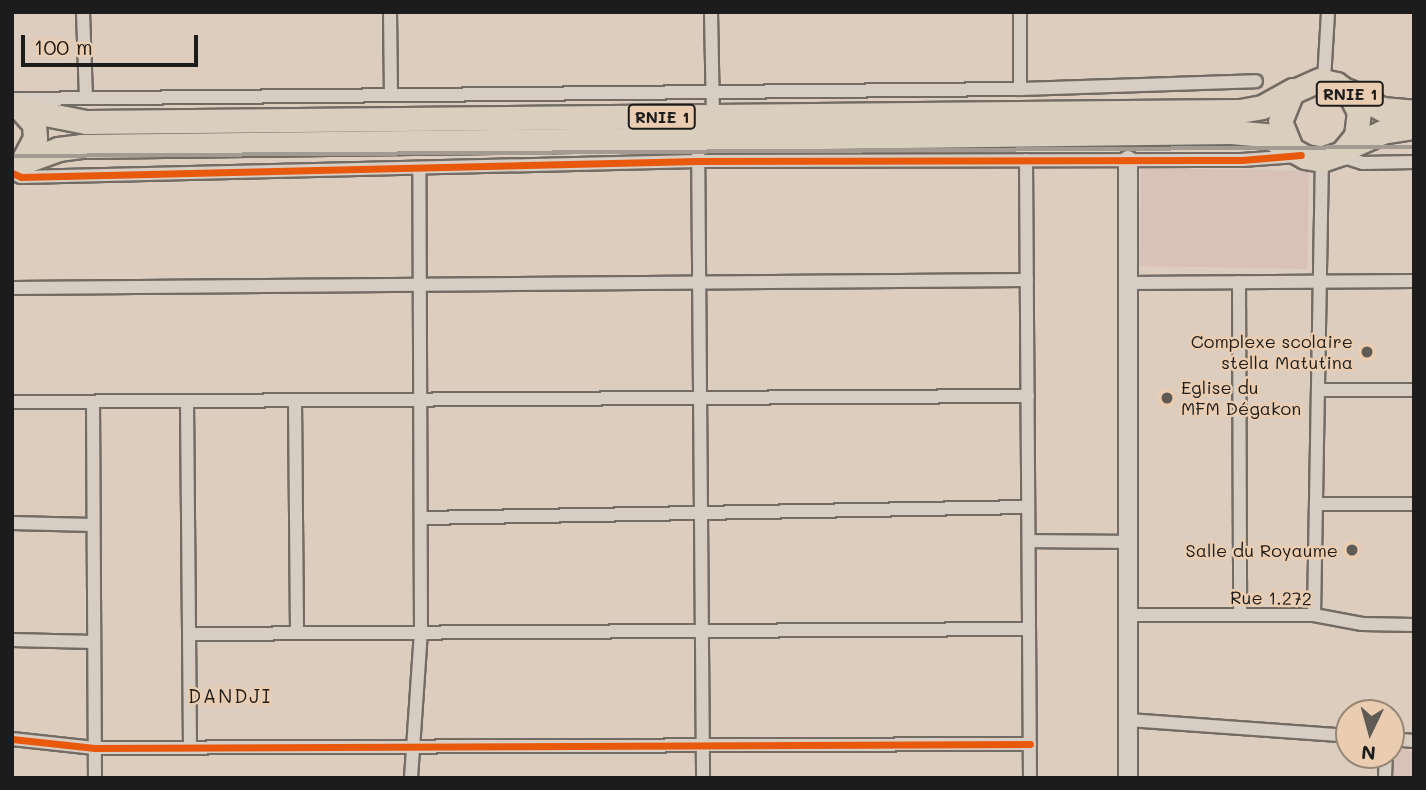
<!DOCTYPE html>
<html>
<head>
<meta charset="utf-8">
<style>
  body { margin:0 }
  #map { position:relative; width:1426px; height:790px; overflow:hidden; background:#ddcdbe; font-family:Mali,sans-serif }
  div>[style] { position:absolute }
  .built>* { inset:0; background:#d7c1b8; transform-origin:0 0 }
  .roads { filter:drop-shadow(2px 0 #736c65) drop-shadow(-2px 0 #736c65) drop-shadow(0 2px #736c65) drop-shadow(0 -2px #736c65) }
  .street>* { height:12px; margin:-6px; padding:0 6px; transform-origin:6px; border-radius:6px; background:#d8cdc3 }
  .secondary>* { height:18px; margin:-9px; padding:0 9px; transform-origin:9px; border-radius:9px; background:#d8cdc3 }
  .highway>* { height:23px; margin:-11.5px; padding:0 11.5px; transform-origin:11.5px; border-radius:11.5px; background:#dacfbf }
  .rail>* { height:3.5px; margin:-1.75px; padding:0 1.75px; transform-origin:1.75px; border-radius:1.75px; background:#a39a91 }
  .cycleway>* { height:7px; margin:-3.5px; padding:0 3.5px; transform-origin:3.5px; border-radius:3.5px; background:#e8590c }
  .dots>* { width:19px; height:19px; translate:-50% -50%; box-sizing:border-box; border:4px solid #eacdb1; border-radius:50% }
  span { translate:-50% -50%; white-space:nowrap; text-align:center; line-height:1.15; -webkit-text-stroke:5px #eacdb1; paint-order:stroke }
  .shield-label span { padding:2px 5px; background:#eacdb1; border:2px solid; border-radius:5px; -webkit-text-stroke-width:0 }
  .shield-label { font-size:16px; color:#1c1c1c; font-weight:700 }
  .poi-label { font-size:18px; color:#1c1c1c }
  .right { translate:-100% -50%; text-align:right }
  .left { translate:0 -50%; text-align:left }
  .street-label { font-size:18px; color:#1c1c1c }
  .neighbourhood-label { font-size:19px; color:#1c1c1c; letter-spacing:2px }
  .frame { position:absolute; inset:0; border:14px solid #1c1c1c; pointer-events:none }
  .north { position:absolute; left:1335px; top:699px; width:70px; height:70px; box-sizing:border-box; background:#eacdb1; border:2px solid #988675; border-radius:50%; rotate:185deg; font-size:19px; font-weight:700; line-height:28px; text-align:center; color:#1c1c1c }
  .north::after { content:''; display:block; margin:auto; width:24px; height:32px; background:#605a55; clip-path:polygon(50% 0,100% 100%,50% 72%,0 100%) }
  .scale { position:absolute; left:21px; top:35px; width:177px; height:32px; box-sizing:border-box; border:4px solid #1c1c1c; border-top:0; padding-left:9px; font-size:21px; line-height:24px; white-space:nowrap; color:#1c1c1c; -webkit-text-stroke:5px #eacdb1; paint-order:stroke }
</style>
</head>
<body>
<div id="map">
  <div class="built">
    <i style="left:1141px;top:168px;width:168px;height:98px;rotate:1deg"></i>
    <i style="left:1394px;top:749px;width:20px;height:29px;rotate:6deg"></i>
  </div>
  <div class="roads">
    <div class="street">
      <i style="left:83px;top:12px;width:85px;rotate:88deg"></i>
      <i style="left:390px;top:12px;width:80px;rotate:89.3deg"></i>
      <i style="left:711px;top:12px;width:104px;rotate:88.9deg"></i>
      <i style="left:1020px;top:12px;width:77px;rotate:90deg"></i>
      <i style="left:1324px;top:80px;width:68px;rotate:-86.6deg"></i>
      <i style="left:12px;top:99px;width:1008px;rotate:-0.57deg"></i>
      <i style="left:1020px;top:89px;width:236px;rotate:-1.9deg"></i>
      <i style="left:698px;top:135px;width:643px;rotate:89.55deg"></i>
      <i style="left:1338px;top:155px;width:26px;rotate:18deg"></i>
      <i style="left:1363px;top:163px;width:51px;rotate:-1.1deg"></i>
      <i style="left:1026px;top:160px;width:618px;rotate:89.63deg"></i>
      <i style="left:12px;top:173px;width:10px;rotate:24deg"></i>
      <i style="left:21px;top:177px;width:677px;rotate:-1.35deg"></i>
      <i style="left:698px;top:161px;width:544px;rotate:-0.11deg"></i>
      <i style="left:1242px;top:160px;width:55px;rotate:-4.2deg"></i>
      <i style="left:1239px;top:282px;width:333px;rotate:89.8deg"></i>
      <i style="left:1130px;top:283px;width:284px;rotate:-0.4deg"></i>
      <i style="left:12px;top:288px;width:1015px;rotate:-0.45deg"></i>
      <i style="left:1318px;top:390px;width:96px"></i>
      <i style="left:295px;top:400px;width:233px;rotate:89.5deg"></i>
      <i style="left:187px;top:401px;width:345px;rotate:89.5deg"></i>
      <i style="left:12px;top:402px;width:1016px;rotate:-0.34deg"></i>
      <i style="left:93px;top:402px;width:376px;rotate:89.7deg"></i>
      <i style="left:1316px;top:504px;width:98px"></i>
      <i style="left:422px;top:518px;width:606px;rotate:-1.04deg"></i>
      <i style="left:12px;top:523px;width:81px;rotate:1.4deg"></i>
      <i style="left:1029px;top:541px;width:99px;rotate:0.6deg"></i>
      <i style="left:1128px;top:615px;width:186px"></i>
      <i style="left:1314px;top:615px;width:49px;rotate:10.6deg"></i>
      <i style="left:1362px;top:624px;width:52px;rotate:1.1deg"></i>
      <i style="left:1314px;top:615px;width:455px;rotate:-89deg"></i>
      <i style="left:189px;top:634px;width:840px;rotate:-0.34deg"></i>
      <i style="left:12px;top:640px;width:82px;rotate:1.4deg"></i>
      <i style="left:1128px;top:720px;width:222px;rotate:4.1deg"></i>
      <i style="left:12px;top:739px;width:83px;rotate:6.2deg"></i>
      <i style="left:95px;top:748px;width:935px;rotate:-0.25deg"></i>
      <i style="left:1391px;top:739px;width:23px;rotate:5deg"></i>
      <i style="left:411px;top:778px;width:145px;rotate:-86.1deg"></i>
      <i style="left:421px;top:633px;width:465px;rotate:-90.2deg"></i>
      <i style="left:1385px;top:778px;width:23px;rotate:-88deg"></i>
    </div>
    <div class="secondary">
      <i style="left:1128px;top:778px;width:618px;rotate:-90deg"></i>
    </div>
    <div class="highway">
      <i style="left:1348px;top:91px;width:38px;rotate:28deg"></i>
      <i style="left:1382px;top:109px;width:32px;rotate:5deg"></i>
      <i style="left:17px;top:105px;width:25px;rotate:48deg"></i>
      <i style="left:34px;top:124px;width:14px;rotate:86deg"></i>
      <i style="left:35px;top:138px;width:30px;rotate:118deg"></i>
      <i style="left:25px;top:110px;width:62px;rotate:11.1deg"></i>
      <i style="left:86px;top:122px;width:1154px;rotate:-0.55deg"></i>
      <i style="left:1240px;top:111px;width:22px;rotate:-10deg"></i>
      <i style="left:1262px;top:107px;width:35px;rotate:-29deg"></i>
      <i style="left:1349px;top:147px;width:36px;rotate:-24deg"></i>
      <i style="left:1382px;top:132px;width:32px;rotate:-9deg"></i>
      <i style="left:23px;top:162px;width:37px;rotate:-20deg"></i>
      <i style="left:58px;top:149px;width:23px;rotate:-7deg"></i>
      <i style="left:81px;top:146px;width:1150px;rotate:-0.7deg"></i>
      <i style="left:1231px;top:132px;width:34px;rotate:5deg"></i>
      <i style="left:1265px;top:135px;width:46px;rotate:28.8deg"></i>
      <i style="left:1305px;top:157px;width:17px;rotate:10deg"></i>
      <i style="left:1322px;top:160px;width:21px;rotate:-19deg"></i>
      <i style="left:1342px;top:153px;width:22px;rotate:-51deg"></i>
      <i style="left:1356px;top:136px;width:24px;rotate:-83deg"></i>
      <i style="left:1359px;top:112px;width:20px;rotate:-117deg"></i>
      <i style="left:1350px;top:94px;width:17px;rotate:-144deg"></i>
      <i style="left:1336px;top:84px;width:17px;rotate:-167deg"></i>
      <i style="left:1319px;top:80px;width:30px;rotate:156deg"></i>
      <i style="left:1292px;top:92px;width:31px;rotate:112deg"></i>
      <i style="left:1280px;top:121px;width:27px;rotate:68deg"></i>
    </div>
  </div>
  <div class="rail">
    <i style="left:12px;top:156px;width:1402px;rotate:-0.37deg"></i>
  </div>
  <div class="cycleway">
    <i style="left:12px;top:173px;width:10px;rotate:24deg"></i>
    <i style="left:21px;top:177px;width:677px;rotate:-1.35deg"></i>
    <i style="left:698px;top:161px;width:544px;rotate:-0.11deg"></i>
    <i style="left:1242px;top:160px;width:59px;rotate:-4.8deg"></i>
    <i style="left:12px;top:739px;width:83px;rotate:6.2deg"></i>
    <i style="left:95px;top:748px;width:935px;rotate:-0.25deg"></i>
  </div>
  <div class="dots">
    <i style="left:1367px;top:352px;background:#605a55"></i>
    <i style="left:1167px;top:398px;background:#605a55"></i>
    <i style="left:1352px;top:550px;background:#605a55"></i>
  </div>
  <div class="shield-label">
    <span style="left:1350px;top:94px">RNIE 1</span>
    <span style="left:662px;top:117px">RNIE 1</span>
  </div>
  <div class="poi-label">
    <span class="right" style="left:1353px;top:352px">Complexe scolaire<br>stella Matutina</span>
    <span class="left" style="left:1181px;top:398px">Eglise du<br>MFM Dégakon</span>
    <span class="right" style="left:1338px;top:550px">Salle du Royaume</span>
  </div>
  <div class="street-label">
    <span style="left:1271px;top:598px;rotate:1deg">Rue 1.272</span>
  </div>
  <div class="neighbourhood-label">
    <span style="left:230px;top:696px">DANDJI</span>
  </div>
  <div class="frame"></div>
  <div class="north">N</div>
  <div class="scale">100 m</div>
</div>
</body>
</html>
